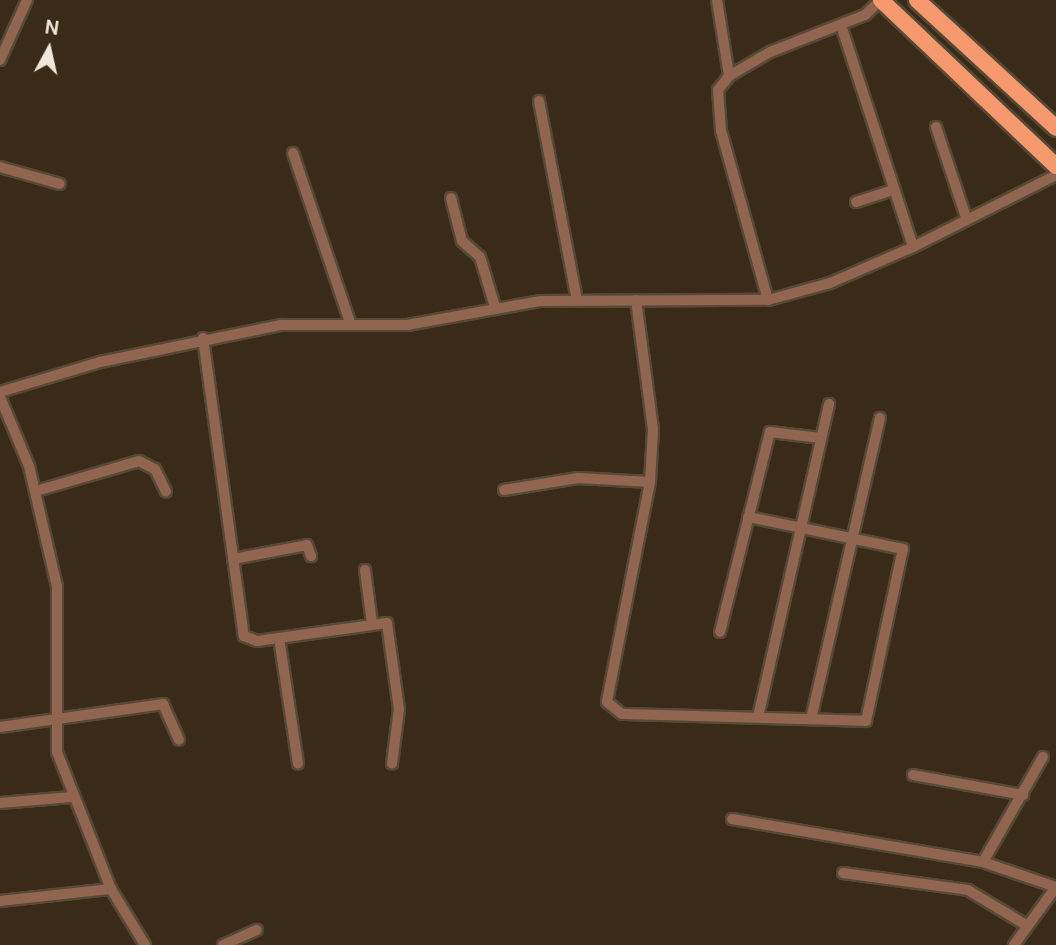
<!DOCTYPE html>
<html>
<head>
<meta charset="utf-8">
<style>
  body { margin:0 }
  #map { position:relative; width:1056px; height:945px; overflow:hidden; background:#392b17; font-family:"DM Sans",sans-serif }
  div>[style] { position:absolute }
  .roads { filter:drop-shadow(2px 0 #564936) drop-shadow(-2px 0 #564936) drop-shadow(0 2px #564936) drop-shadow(0 -2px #564936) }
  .street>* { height:10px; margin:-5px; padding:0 5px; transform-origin:5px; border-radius:5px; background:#926551 }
  .primary>* { height:16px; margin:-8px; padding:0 8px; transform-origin:8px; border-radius:8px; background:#f6996f }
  span { translate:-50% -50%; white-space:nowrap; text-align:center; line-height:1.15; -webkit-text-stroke:6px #392b17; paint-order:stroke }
  .north { position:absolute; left:14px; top:14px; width:70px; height:70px; -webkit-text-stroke:5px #392b17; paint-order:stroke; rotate:8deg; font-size:19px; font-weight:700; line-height:28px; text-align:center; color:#f0e7db }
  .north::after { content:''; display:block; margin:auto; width:24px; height:32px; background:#f0e7db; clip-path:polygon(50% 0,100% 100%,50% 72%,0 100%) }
</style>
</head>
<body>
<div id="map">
  <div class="roads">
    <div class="street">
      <i style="left:717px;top:0;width:77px;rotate:81deg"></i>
      <i style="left:841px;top:25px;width:233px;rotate:72deg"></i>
      <i style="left:0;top:60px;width:66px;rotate:-65.8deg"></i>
      <i style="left:539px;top:101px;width:203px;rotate:79.2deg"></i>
      <i style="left:936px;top:127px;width:98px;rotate:71.6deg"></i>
      <i style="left:293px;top:153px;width:178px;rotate:71.4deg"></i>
      <i style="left:0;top:167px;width:62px;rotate:15.8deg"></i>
      <i style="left:451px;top:198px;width:44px;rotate:75.7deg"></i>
      <i style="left:462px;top:241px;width:24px;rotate:42deg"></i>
      <i style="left:480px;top:257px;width:52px;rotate:73.3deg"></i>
      <i style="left:856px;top:202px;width:38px;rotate:-18deg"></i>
      <i style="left:636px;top:300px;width:131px;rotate:82.5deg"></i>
      <i style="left:653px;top:430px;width:52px;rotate:93.3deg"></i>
      <i style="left:650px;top:482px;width:224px;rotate:101.1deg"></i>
      <i style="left:607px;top:702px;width:19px;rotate:39deg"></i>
      <i style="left:622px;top:714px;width:244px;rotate:1.6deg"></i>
      <i style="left:866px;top:721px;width:176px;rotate:-77.9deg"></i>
      <i style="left:903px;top:549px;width:158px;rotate:-168.3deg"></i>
      <i style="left:768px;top:300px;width:175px;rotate:-105.5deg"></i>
      <i style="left:721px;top:131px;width:41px;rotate:-94.2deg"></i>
      <i style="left:718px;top:90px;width:18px;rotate:-52deg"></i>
      <i style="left:729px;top:76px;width:48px;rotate:-30.3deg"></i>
      <i style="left:770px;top:52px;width:102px;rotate:-21.3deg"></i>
      <i style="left:865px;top:15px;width:22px;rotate:-43deg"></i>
      <i style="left:203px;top:338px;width:301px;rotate:82.2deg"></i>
      <i style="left:244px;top:636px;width:14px;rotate:21deg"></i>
      <i style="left:257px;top:641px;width:131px;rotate:-7.9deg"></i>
      <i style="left:387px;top:623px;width:87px;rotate:82.1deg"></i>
      <i style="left:399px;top:709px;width:55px;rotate:97.3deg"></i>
      <i style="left:0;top:392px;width:104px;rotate:-16.7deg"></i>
      <i style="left:100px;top:362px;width:185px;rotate:-11.6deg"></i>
      <i style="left:281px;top:325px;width:126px"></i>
      <i style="left:407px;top:325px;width:136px;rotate:-10.2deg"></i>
      <i style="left:541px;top:301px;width:227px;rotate:-0.3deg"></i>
      <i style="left:768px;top:300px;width:64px;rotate:-15.3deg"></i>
      <i style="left:830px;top:283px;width:90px;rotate:-23.4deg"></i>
      <i style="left:913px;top:247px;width:160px;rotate:-26.7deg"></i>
      <i style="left:0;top:397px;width:75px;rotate:67.2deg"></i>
      <i style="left:29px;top:466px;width:123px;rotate:76.9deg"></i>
      <i style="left:57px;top:586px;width:166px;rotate:90deg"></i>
      <i style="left:57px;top:752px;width:147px;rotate:68.5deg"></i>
      <i style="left:111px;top:889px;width:66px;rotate:58.7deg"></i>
      <i style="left:504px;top:490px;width:75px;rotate:-9.2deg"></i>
      <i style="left:578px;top:478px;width:72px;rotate:3.2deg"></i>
      <i style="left:36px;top:491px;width:107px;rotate:-16.2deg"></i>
      <i style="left:139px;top:461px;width:18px;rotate:27deg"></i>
      <i style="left:155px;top:469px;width:25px;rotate:64deg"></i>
      <i style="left:233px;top:559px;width:75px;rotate:-10.7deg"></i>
      <i style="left:307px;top:545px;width:12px;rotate:70deg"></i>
      <i style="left:365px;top:570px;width:53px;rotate:82.5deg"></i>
      <i style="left:720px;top:632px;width:206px;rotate:-76deg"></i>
      <i style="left:770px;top:432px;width:51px;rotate:6.7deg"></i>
      <i style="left:279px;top:638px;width:127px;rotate:81.4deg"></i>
      <i style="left:758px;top:717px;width:321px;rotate:-77.2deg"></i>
      <i style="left:811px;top:719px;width:309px;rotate:-77.1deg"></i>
      <i style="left:0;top:727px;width:165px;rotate:-8deg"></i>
      <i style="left:163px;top:704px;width:39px;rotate:66deg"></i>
      <i style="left:913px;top:775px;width:112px;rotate:10.3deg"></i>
      <i style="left:0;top:803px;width:72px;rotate:-4.8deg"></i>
      <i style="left:732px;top:819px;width:255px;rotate:9.7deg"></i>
      <i style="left:983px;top:862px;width:77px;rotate:18.9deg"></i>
      <i style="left:983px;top:862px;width:121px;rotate:-60.3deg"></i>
      <i style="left:843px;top:873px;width:126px;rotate:7.7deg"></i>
      <i style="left:968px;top:890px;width:68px;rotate:31.1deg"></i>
      <i style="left:0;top:901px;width:112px;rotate:-6.2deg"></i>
      <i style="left:223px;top:945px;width:37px;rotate:-24deg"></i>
      <i style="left:1014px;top:945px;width:72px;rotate:-54.1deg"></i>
    </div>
    <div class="primary">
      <i style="left:881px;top:0;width:241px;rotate:43.5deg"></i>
      <i style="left:917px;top:0;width:189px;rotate:42.6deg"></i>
    </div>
  </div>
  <div class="north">N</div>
</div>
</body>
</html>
